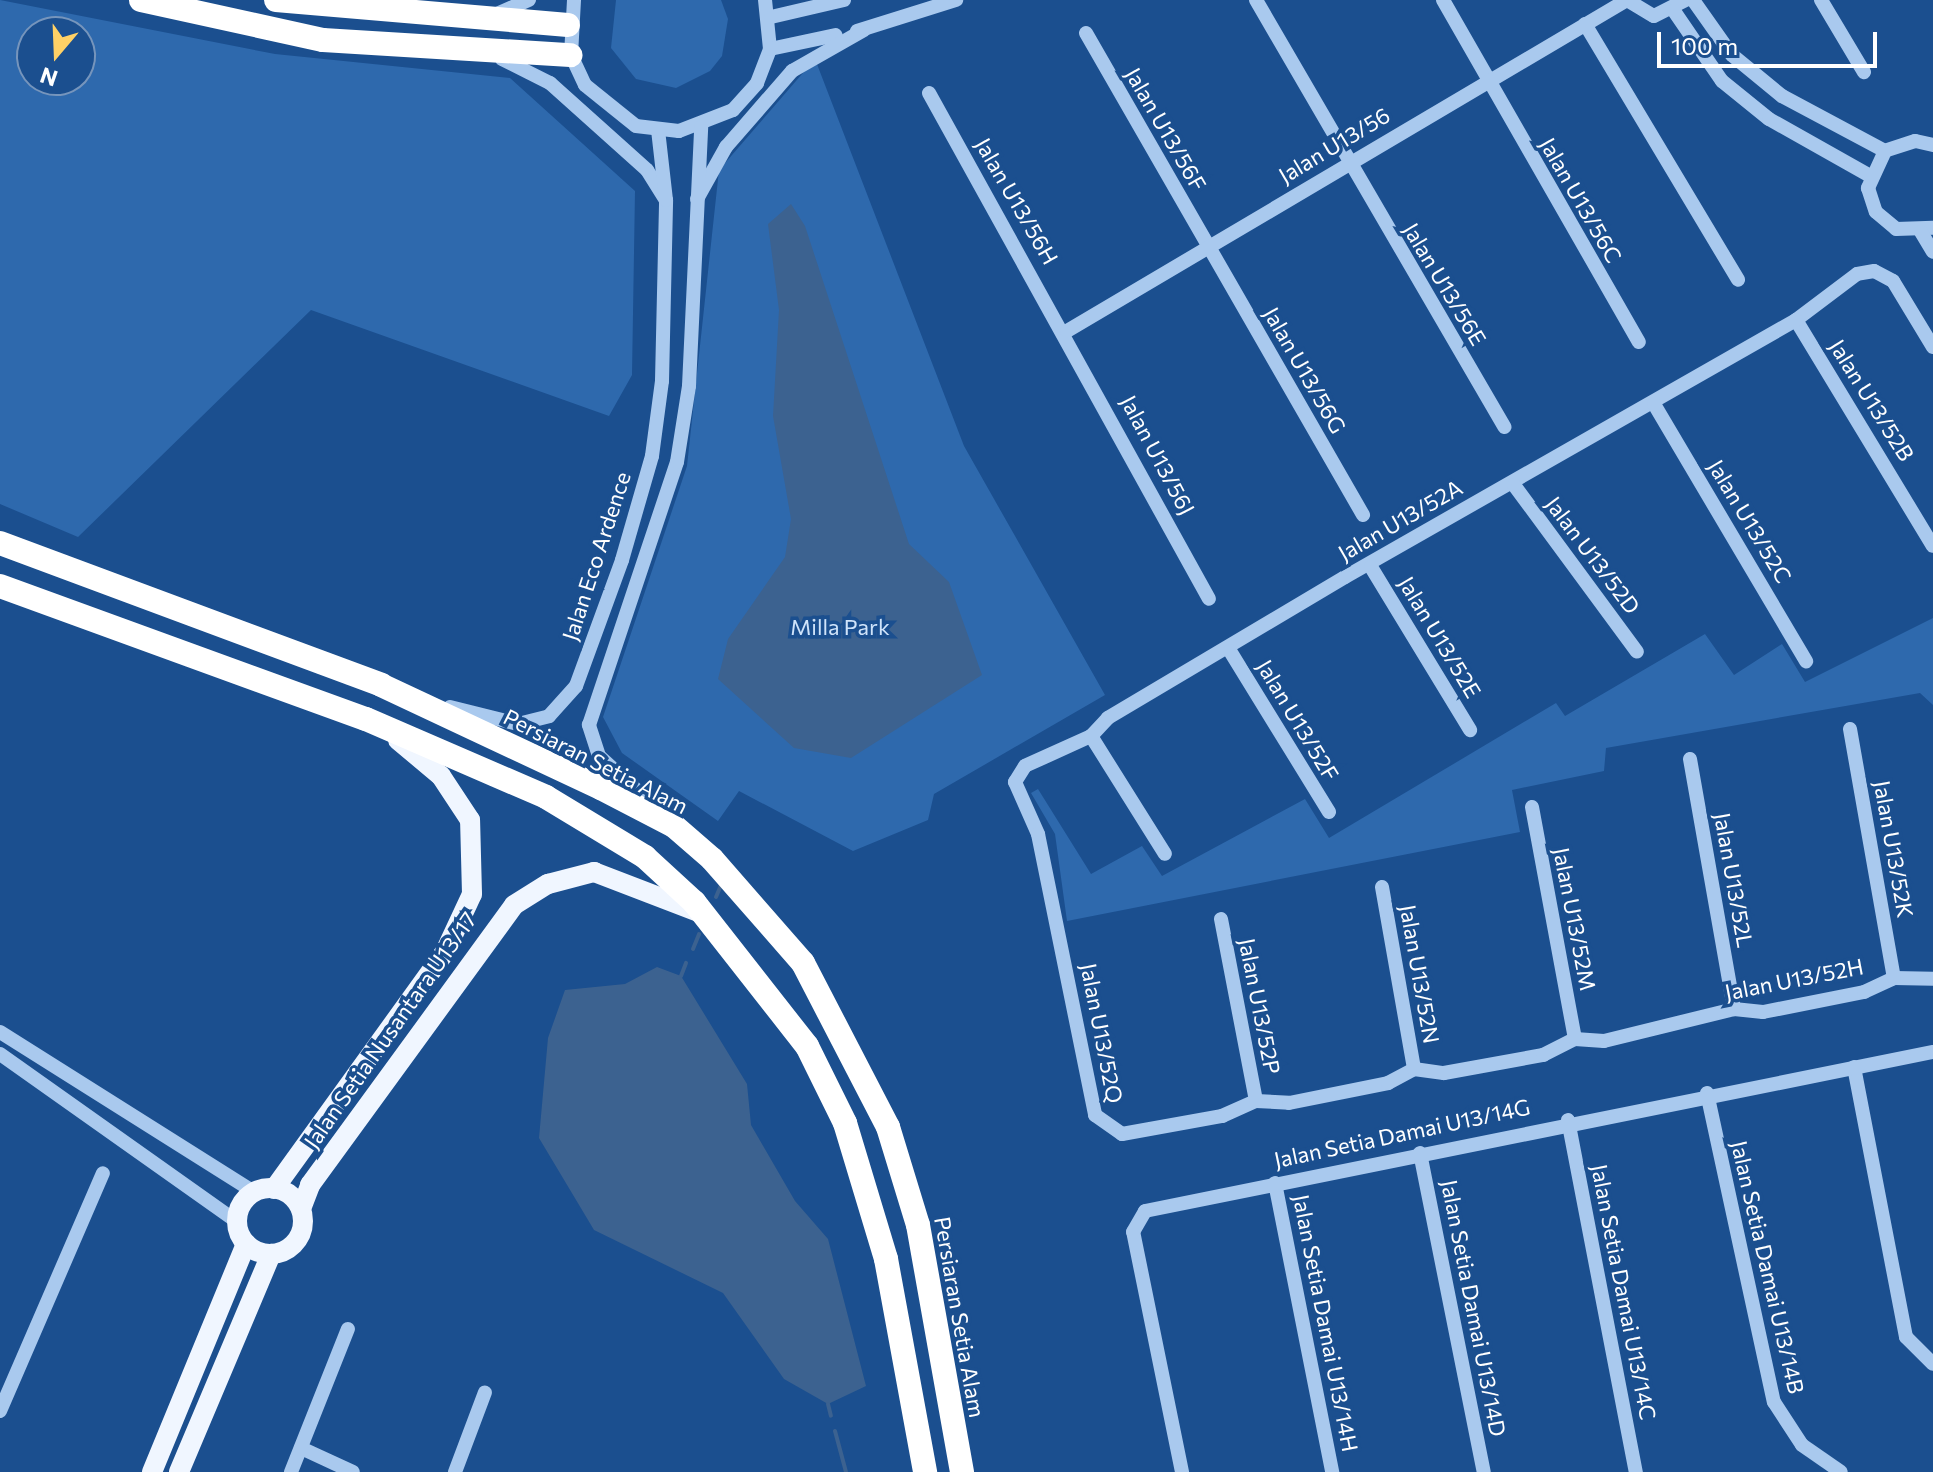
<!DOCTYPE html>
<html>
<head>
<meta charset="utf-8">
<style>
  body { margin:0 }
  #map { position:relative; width:1933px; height:1472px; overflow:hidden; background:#1b4f8f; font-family:Commissioner,sans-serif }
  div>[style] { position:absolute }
  .green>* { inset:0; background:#2e69ad }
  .water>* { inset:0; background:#3c6290 }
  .stream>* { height:4px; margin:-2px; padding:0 2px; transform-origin:2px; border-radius:2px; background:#3c6290 }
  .minor>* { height:14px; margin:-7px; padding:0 7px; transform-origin:7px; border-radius:7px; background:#a9c9ee }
  .major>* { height:20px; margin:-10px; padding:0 10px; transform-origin:10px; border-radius:10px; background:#f0f6ff }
  .major>.ring { margin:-10px; padding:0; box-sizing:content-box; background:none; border:20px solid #f0f6ff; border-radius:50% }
  .highway>* { height:24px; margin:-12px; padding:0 12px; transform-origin:12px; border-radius:12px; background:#fff }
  span { translate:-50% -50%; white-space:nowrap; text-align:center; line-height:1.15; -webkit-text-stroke:7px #1b4f8f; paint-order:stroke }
  .street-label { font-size:22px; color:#fff }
  .park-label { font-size:22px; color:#cfe3fa }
  .north { position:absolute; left:16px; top:16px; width:80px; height:80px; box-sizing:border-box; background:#1b4f8f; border:2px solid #7695bc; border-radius:50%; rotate:199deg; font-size:22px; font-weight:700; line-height:32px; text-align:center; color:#fff }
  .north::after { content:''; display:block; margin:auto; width:28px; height:36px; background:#ffd166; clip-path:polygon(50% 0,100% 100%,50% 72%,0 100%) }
  .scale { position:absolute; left:1657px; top:32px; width:220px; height:36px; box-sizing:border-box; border:4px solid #fff; border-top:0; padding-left:10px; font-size:24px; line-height:28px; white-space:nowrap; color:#fff; -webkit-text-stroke:6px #1b4f8f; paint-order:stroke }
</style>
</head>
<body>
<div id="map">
  <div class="green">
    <i style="clip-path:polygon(evenodd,0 0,275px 54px,510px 78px,635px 191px,632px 375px,609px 416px,311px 310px,78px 537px,0 504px,0 0,32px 32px,80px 32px,80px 80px,32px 80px,32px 32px)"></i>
    <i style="clip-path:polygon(616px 0,721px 0,728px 19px,722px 56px,710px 71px,676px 88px,636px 79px,611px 48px)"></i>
    <i style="clip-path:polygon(815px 59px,964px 446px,1105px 695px,934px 794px,928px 820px,853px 851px,739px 791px,718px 821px,622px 753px,603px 717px,687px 466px,719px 170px)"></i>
    <i style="clip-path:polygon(1933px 618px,1933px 705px,1920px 693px,1606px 748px,1604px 771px,1512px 790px,1520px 832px,1067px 921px,1055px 834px,1031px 793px,1038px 789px,1091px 874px,1142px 846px,1162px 876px,1305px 799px,1329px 838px,1556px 703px,1565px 716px,1705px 634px,1734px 675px,1782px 644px,1805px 682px)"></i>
  </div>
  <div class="water">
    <i style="clip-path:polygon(791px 204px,805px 226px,909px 544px,949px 582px,982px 675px,851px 758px,794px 748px,718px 679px,728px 639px,785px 557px,791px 519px,773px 416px,779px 310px,768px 224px)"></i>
    <i style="clip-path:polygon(657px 967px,681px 976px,747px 1084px,751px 1125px,795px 1201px,828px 1239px,866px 1386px,828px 1404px,784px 1379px,723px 1293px,594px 1230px,539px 1138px,548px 1038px,565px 990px,625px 984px)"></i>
  </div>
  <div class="stream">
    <i style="left:716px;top:897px;width:13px;rotate:-67deg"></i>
    <i style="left:693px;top:949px;width:16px;rotate:-68deg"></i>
    <i style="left:681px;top:976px;width:14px;rotate:-69deg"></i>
    <i style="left:828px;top:1404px;width:12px;rotate:76deg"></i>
    <i style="left:835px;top:1431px;width:42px;rotate:75deg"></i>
  </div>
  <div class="minor">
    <i style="left:574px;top:0;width:55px;rotate:93.1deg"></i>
    <i style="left:571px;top:55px;width:33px;rotate:65deg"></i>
    <i style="left:585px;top:85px;width:65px;rotate:38.8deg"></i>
    <i style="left:636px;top:126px;width:43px;rotate:6.6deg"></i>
    <i style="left:679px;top:131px;width:58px;rotate:-21.3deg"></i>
    <i style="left:733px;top:110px;width:36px;rotate:-48deg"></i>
    <i style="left:757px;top:83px;width:36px;rotate:-69deg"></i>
    <i style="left:770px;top:49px;width:49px;rotate:-95.8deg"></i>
    <i style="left:1256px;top:0;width:494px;rotate:59.8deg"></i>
    <i style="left:1443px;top:0;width:394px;rotate:60.2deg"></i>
    <i style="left:1627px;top:0;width:31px;rotate:31deg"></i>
    <i style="left:1654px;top:16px;width:36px;rotate:-27deg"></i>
    <i style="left:1693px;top:0;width:67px;rotate:54.7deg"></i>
    <i style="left:1732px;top:55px;width:65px;rotate:39.4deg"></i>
    <i style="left:1782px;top:96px;width:117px;rotate:28.1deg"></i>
    <i style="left:1821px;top:0;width:84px;rotate:59.2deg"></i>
    <i style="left:1674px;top:11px;width:85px;rotate:55.6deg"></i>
    <i style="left:1722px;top:81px;width:60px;rotate:39deg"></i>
    <i style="left:1769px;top:119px;width:116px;rotate:29.4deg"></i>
    <i style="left:497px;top:14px;width:35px;rotate:-24deg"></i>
    <i style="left:771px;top:17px;width:75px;rotate:-13.1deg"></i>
    <i style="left:1585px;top:24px;width:298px;rotate:59.1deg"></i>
    <i style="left:857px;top:31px;width:104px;rotate:-17.4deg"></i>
    <i style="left:1086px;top:33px;width:556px;rotate:60.11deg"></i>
    <i style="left:770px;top:49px;width:67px;rotate:-12deg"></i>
    <i style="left:502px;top:59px;width:54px;rotate:26.6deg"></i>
    <i style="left:550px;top:83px;width:130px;rotate:41.9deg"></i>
    <i style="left:647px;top:170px;width:36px;rotate:58deg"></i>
    <i style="left:929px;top:93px;width:578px;rotate:61.04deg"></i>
    <i style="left:1933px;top:145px;width:18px;rotate:-167deg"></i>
    <i style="left:1915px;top:141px;width:32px;rotate:162deg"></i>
    <i style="left:1885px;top:151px;width:41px;rotate:114.7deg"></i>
    <i style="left:1868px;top:188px;width:25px;rotate:72deg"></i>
    <i style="left:1876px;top:212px;width:26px;rotate:40deg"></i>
    <i style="left:1896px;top:229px;width:37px;rotate:-2deg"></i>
    <i style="left:697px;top:199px;width:60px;rotate:-60.9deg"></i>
    <i style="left:726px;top:147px;width:101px;rotate:-49deg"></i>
    <i style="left:792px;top:71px;width:83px;rotate:-29.7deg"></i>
    <i style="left:1921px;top:232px;width:23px;rotate:59deg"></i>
    <i style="left:1796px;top:320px;width:264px;rotate:58.8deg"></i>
    <i style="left:1067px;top:331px;width:651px;rotate:-30.59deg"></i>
    <i style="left:1933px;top:347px;width:77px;rotate:-121.2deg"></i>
    <i style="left:1893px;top:281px;width:21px;rotate:-152deg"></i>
    <i style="left:1874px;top:271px;width:17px;rotate:170deg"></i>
    <i style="left:1857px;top:274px;width:76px;rotate:143deg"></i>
    <i style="left:1796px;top:320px;width:519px;rotate:150.32deg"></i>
    <i style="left:1345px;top:577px;width:276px;rotate:149.3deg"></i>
    <i style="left:1108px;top:718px;width:25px;rotate:133deg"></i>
    <i style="left:1091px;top:736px;width:72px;rotate:155.6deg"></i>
    <i style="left:1025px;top:766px;width:19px;rotate:122deg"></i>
    <i style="left:1015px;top:782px;width:57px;rotate:66.1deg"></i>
    <i style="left:1038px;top:834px;width:287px;rotate:78.5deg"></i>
    <i style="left:1095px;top:1115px;width:33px;rotate:35deg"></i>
    <i style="left:1122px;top:1134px;width:102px;rotate:-10.2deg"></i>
    <i style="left:1222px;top:1116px;width:37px;rotate:-24deg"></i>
    <i style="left:1256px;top:1101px;width:33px;rotate:3deg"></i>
    <i style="left:1289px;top:1103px;width:101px;rotate:-11.4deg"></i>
    <i style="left:1388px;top:1083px;width:30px;rotate:-28deg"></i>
    <i style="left:1414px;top:1069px;width:30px;rotate:8deg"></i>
    <i style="left:1444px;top:1073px;width:101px;rotate:-10.3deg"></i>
    <i style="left:1543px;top:1055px;width:36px;rotate:-27deg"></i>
    <i style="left:1575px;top:1039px;width:29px;rotate:4deg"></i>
    <i style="left:1604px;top:1041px;width:134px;rotate:-13.8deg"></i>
    <i style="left:1734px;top:1009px;width:29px;rotate:6deg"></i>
    <i style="left:1763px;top:1012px;width:103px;rotate:-11.2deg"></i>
    <i style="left:1864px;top:992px;width:33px;rotate:-25deg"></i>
    <i style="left:1894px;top:978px;width:39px;rotate:1deg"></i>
    <i style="left:1654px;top:404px;width:299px;rotate:59.4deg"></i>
    <i style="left:1514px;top:485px;width:207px;rotate:53.6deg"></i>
    <i style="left:1371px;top:567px;width:191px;rotate:58.7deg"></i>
    <i style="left:1230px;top:651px;width:189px;rotate:58.4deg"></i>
    <i style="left:450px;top:707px;width:70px;rotate:14deg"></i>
    <i style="left:518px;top:724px;width:32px;rotate:-14deg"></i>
    <i style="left:549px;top:716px;width:40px;rotate:-48deg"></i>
    <i style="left:576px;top:686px;width:134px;rotate:-69.9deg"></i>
    <i style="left:622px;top:560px;width:108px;rotate:-73.9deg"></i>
    <i style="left:652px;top:456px;width:76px;rotate:-82.4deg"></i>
    <i style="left:662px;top:381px;width:181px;rotate:-88.7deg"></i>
    <i style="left:666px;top:200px;width:70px;rotate:-96.5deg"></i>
    <i style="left:1850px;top:729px;width:253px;rotate:80deg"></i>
    <i style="left:1091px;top:736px;width:139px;rotate:57.9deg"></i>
    <i style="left:1690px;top:759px;width:254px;rotate:80deg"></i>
    <i style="left:1532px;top:807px;width:236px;rotate:79.5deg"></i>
    <i style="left:662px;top:813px;width:85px;rotate:-137.9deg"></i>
    <i style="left:599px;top:756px;width:33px;rotate:-108deg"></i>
    <i style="left:589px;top:725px;width:277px;rotate:-71.5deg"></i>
    <i style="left:677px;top:462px;width:77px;rotate:-81deg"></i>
    <i style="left:689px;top:386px;width:259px;rotate:-87.3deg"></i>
    <i style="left:1382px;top:887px;width:185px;rotate:80deg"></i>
    <i style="left:1221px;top:919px;width:185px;rotate:79.1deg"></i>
    <i style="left:0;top:1032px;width:300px;rotate:32.2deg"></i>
    <i style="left:0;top:1054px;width:291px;rotate:35.3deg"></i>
    <i style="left:1854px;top:1067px;width:275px;rotate:79.1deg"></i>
    <i style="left:1906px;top:1337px;width:38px;rotate:45deg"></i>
    <i style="left:1707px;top:1093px;width:316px;rotate:77.8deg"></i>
    <i style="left:1774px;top:1402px;width:51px;rotate:56.9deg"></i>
    <i style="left:1802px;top:1445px;width:47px;rotate:34.7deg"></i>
    <i style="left:1568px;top:1120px;width:359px;rotate:79.1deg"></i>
    <i style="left:1420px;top:1153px;width:325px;rotate:78.7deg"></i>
    <i style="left:1275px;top:1183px;width:295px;rotate:78.8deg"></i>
    <i style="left:0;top:1411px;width:259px;rotate:-66.6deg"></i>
    <i style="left:301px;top:1448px;width:57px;rotate:24.8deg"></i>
    <i style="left:291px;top:1472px;width:154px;rotate:-68.3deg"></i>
    <i style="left:455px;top:1472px;width:85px;rotate:-69.4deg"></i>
    <i style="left:1182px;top:1472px;width:245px;rotate:-101.5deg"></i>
    <i style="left:1133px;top:1232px;width:24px;rotate:-60deg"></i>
    <i style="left:1145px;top:1211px;width:804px;rotate:-11.41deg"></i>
  </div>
  <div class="major">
    <i class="ring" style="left:237px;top:1188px;width:46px;height:46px"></i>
    <i style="left:274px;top:1189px;width:292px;rotate:-54.2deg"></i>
    <i style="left:445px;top:952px;width:64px;rotate:-65deg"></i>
    <i style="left:472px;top:894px;width:74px;rotate:-91.5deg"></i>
    <i style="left:470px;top:820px;width:53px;rotate:-123.4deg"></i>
    <i style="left:441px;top:776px;width:56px;rotate:-140.1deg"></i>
    <i style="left:301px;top:1209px;width:26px;rotate:-69deg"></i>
    <i style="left:310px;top:1185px;width:346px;rotate:-53.9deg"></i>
    <i style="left:514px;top:905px;width:40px;rotate:-32deg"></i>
    <i style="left:548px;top:884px;width:48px;rotate:-14.6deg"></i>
    <i style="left:594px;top:872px;width:111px;rotate:21deg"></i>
    <i style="left:152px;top:1472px;width:247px;rotate:-67.6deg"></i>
    <i style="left:179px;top:1472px;width:237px;rotate:-67.1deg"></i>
  </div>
  <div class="highway">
    <i style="left:141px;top:0;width:186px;rotate:12.4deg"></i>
    <i style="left:323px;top:40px;width:248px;rotate:3.5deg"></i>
    <i style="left:276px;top:0;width:293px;rotate:4.9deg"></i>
    <i style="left:0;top:543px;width:407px;rotate:20.4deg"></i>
    <i style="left:381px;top:685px;width:243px;rotate:25.1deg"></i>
    <i style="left:601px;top:788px;width:82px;rotate:27.5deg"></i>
    <i style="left:674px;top:826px;width:50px;rotate:41deg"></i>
    <i style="left:712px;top:859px;width:138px;rotate:48.8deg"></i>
    <i style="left:803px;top:963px;width:185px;rotate:62.6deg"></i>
    <i style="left:888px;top:1127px;width:102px;rotate:73deg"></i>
    <i style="left:918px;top:1225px;width:251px;rotate:79.9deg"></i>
    <i style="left:0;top:586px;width:389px;rotate:20deg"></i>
    <i style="left:366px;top:719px;width:196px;rotate:23.4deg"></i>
    <i style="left:546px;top:797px;width:116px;rotate:31.2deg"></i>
    <i style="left:645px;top:857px;width:67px;rotate:42.6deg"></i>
    <i style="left:694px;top:902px;width:183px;rotate:51.9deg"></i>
    <i style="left:807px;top:1046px;width:86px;rotate:63.7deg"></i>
    <i style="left:845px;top:1123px;width:142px;rotate:73.2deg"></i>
    <i style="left:886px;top:1259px;width:217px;rotate:79.6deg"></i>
  </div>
  <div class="street-label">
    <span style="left:1166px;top:129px;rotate:60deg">Jalan U13/56F</span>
    <span style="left:1334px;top:145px;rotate:-31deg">Jalan U13/56</span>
    <span style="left:1581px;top:200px;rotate:60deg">Jalan U13/56C</span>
    <span style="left:1017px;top:201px;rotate:60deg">Jalan U13/56H</span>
    <span style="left:1445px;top:284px;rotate:59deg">Jalan U13/56E</span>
    <span style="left:1305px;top:370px;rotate:60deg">Jalan U13/56G</span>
    <span style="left:1872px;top:400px;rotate:58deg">Jalan U13/52B</span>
    <span style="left:1158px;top:455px;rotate:62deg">Jalan U13/56J</span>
    <span style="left:1400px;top:520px;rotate:-30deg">Jalan U13/52A</span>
    <span style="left:1750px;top:521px;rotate:59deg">Jalan U13/52C</span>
    <span style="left:1593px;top:555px;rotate:53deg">Jalan U13/52D</span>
    <span style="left:596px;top:556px;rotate:-72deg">Jalan Eco Ardence</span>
    <span style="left:1440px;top:637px;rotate:59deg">Jalan U13/52E</span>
    <span style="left:1298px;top:720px;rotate:59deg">Jalan U13/52F</span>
    <span style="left:596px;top:761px;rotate:27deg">Persiaran Setia Alam</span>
    <span style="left:1894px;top:849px;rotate:80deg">Jalan U13/52K</span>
    <span style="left:1734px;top:880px;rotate:80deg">Jalan U13/52L</span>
    <span style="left:1575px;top:919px;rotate:79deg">Jalan U13/52M</span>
    <span style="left:1420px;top:974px;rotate:80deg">Jalan U13/52N</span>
    <span style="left:1794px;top:979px;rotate:-11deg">Jalan U13/52H</span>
    <span style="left:1260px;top:1006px;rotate:79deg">Jalan U13/52P</span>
    <span style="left:390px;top:1030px;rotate:-55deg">Jalan Setia Nusantara U13/17</span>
    <span style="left:1102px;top:1033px;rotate:79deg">Jalan U13/52Q</span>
    <span style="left:1402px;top:1133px;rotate:-12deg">Jalan Setia Damai U13/14G</span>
    <span style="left:1768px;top:1267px;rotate:77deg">Jalan Setia Damai U13/14B</span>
    <span style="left:1624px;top:1292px;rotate:79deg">Jalan Setia Damai U13/14C</span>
    <span style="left:1474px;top:1308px;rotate:79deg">Jalan Setia Damai U13/14D</span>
    <span style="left:960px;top:1317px;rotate:80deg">Persiaran Setia Alam</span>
    <span style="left:1326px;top:1323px;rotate:79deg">Jalan Setia Damai U13/14H</span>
  </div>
  <div class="park-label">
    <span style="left:840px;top:627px">Milla Park</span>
  </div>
  <div class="north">N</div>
  <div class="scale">100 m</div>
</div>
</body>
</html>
